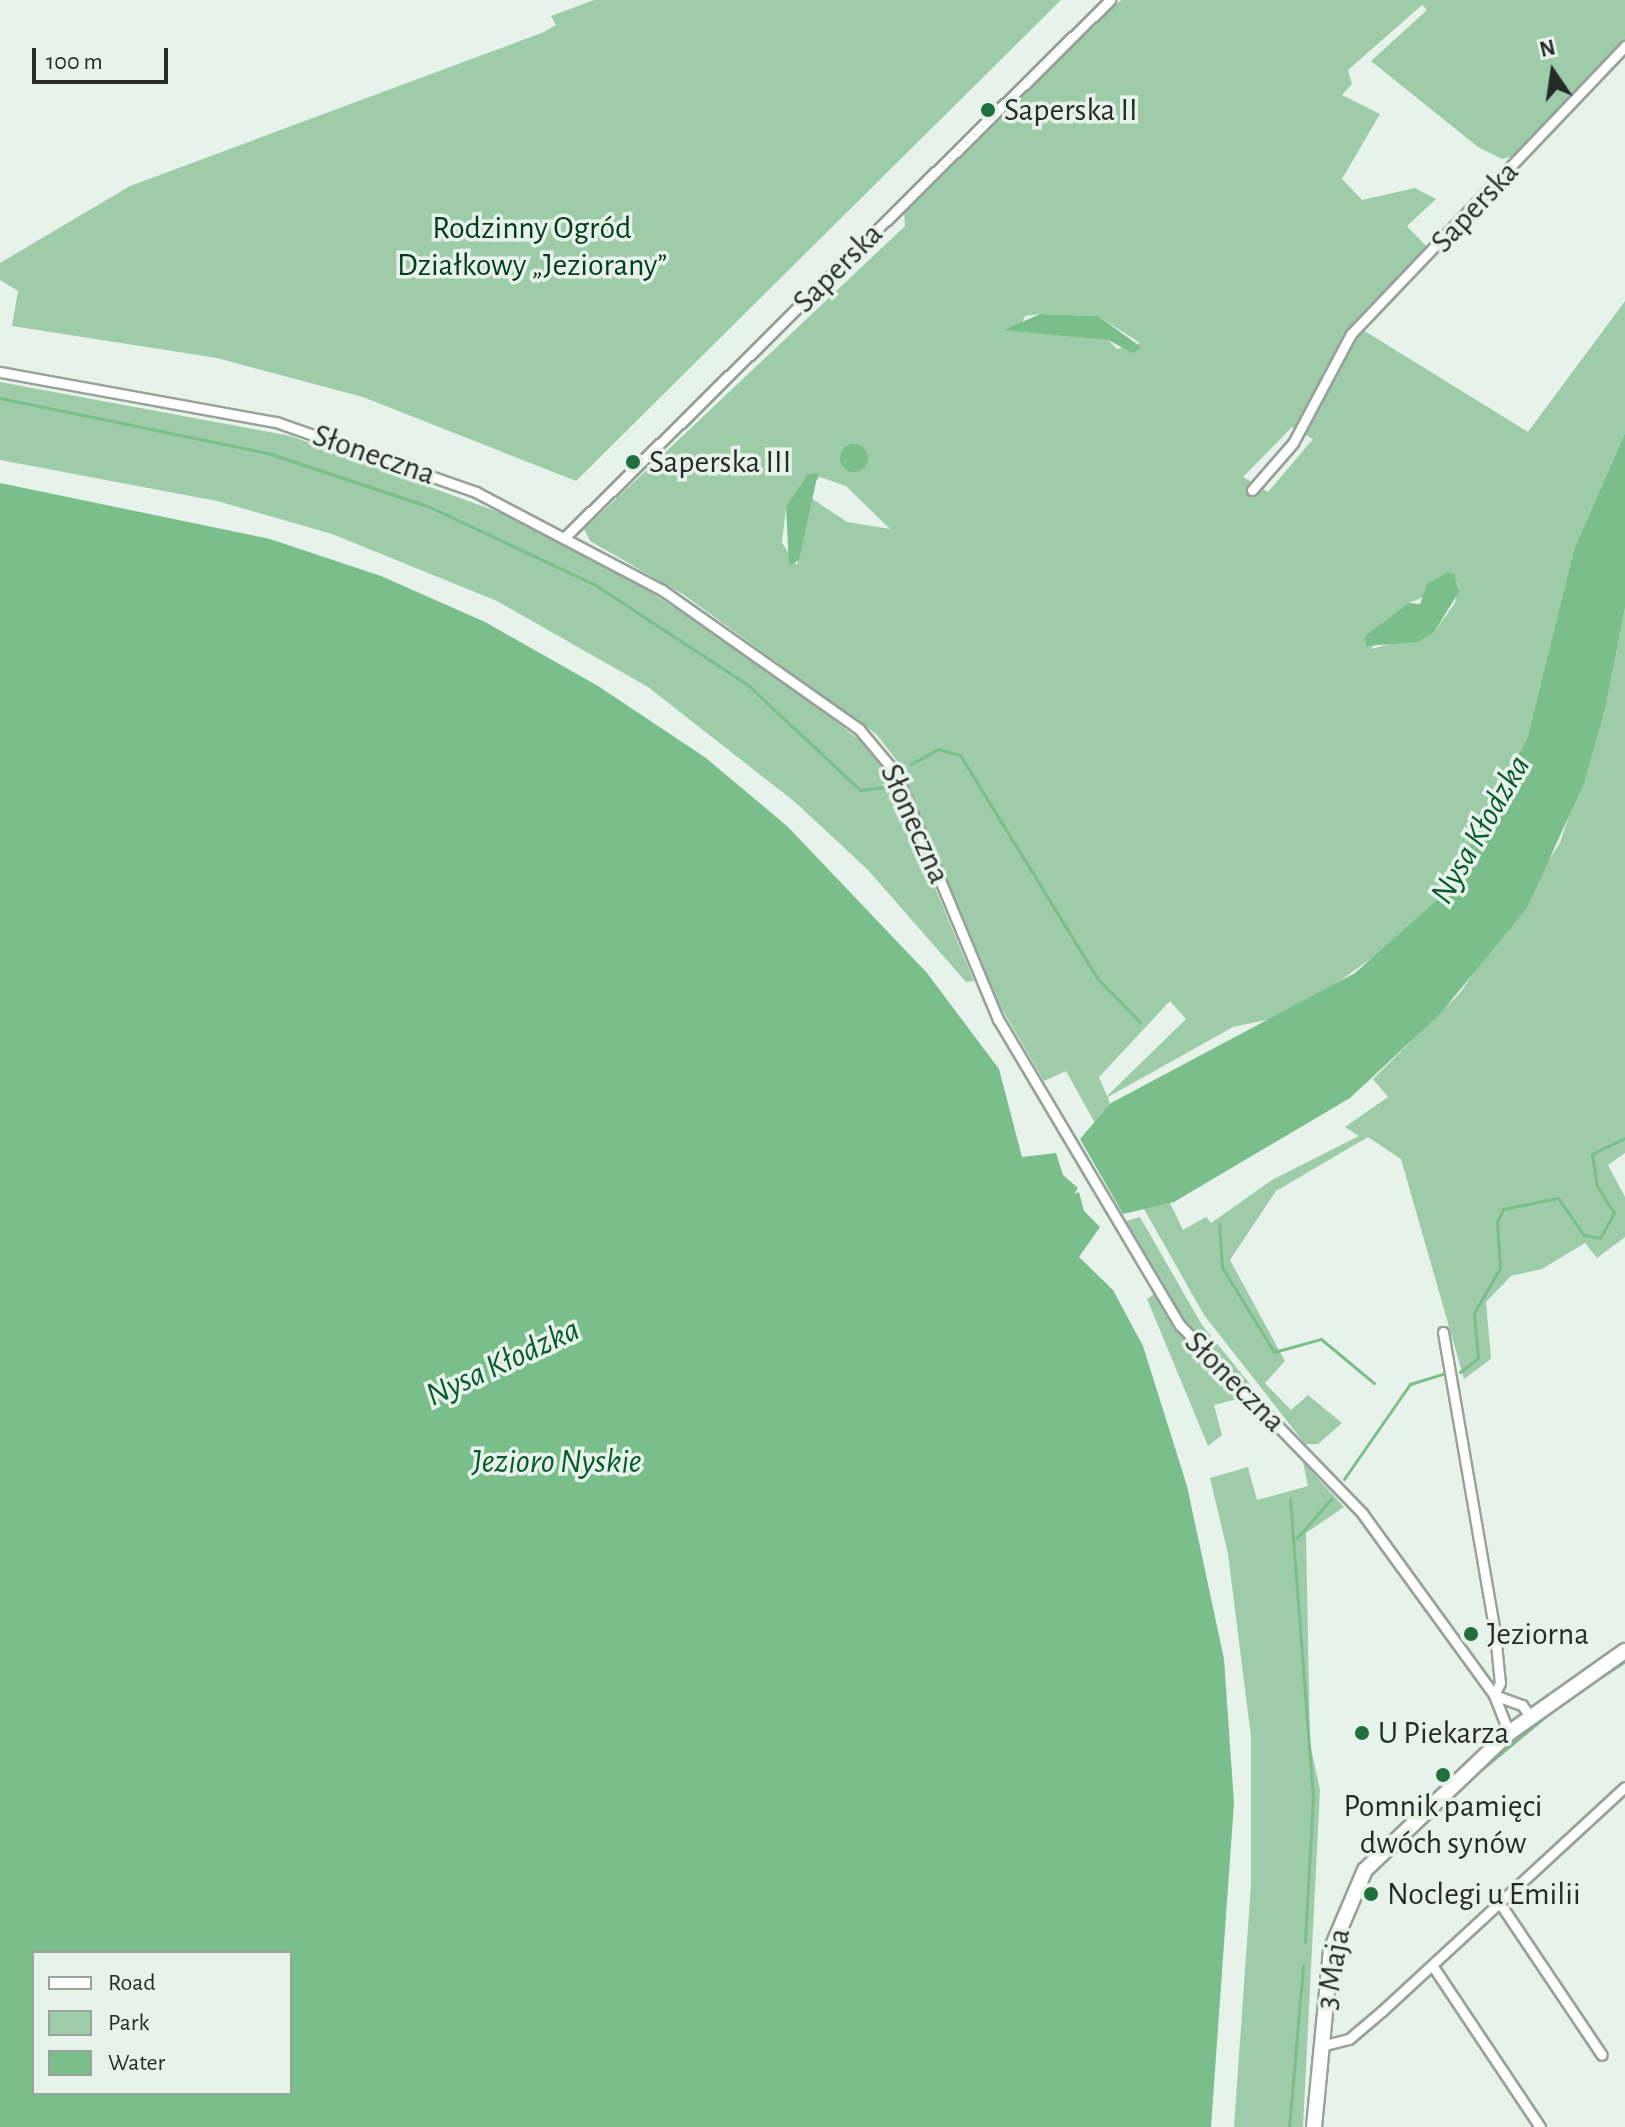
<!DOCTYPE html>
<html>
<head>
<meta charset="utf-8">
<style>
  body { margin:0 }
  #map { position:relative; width:1625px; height:2127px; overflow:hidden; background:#e7f3ea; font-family:"Alegreya Sans",sans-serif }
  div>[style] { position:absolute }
  .green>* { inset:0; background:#9ecca9 }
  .water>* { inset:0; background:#7abe8c }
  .round { border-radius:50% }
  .stream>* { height:3px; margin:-1.5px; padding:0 1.5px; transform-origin:1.5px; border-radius:1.5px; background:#7abe8c }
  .roads { filter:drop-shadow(2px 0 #98a29a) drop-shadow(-2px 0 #98a29a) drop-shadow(0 2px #98a29a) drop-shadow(0 -2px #98a29a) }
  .street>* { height:9px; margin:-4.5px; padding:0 4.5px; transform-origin:4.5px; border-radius:4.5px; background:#fff }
  .secondary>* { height:14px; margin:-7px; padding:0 7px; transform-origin:7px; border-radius:7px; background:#fff }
  .dots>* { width:22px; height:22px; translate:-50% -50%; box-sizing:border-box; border:4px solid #e7f3ea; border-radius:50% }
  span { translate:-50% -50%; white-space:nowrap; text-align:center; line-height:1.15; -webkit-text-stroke:7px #e7f3ea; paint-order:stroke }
  .poi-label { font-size:32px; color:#272b28 }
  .left { translate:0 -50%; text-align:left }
  .street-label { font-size:32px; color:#272b28 }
  .park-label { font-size:32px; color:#043b1b }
  .water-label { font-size:34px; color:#095b2d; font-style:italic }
  .legend { position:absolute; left:32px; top:1951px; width:260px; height:144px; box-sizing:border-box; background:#e7f3ea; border:2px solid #9aa39c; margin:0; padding:10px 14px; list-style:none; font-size:24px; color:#272b28 }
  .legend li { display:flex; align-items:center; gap:16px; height:40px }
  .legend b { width:40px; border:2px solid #9aa39c }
  .north { position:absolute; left:1513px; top:32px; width:80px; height:80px; -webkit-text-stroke:6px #e7f3ea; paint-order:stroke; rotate:347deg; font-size:22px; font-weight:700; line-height:32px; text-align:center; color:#272b28 }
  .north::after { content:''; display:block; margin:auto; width:28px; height:36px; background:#272b28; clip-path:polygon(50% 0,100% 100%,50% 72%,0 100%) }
  .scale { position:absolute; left:32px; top:48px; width:136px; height:36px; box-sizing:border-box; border:4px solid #272b28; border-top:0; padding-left:10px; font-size:24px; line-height:28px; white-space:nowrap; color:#272b28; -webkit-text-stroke:6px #e7f3ea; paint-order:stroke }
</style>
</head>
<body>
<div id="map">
  <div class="green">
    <i style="clip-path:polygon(594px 0,1061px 0,576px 481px,363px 397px,217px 358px,12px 326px,18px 291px,0 280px,0 263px,130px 186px,544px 32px,556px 25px,551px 16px)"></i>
    <i style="clip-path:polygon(evenodd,1121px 0,1625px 0,1625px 39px,1517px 155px,1502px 159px,1478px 147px,1371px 61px,1427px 10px,1422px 5px,1348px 70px,1352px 84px,1342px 95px,1380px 114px,1342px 179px,1362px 200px,1415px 188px,1436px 199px,1407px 226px,1429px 249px,1358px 320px,1363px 330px,1528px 432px,1625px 301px,1625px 433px,1574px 549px,1527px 739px,1444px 894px,1400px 938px,1327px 990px,1271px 1019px,1233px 1027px,1108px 1097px,1111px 1109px,1096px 1125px,1066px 1071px,1044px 1081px,1000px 1006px,898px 762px,876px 734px,684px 595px,590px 541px,584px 529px,905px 226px,904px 213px,1121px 0,1040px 314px,1098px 316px,1140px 343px,1117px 349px,1108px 340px,1020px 329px,1025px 316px,1040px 314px,1121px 0,1292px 427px,1313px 439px,1268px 492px,1243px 477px,1292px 427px,1121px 0,820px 477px,846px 486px,890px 529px,847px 522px,811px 498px,797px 565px,782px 543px,786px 507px,820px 477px,1121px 0,1458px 583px,1455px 603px,1434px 632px,1371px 649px,1409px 603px,1458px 583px,1121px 0,1170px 1001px,1186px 1019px,1107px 1096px,1099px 1077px,1170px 1001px)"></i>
    <i style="clip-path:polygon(0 382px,291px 436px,501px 513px,634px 581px,776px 675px,880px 756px,974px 981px,966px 982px,868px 870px,795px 802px,648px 687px,497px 601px,332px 534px,217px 501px,0 460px)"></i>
    <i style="clip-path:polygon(1625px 608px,1625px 1153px,1608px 1165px,1625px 1197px,1625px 1237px,1597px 1258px,1585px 1243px,1542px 1269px,1511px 1276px,1486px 1302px,1491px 1359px,1464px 1379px,1401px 1159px,1368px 1137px,1276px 1191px,1230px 1260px,1285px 1361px,1265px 1383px,1291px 1410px,1308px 1395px,1342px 1423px,1318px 1444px,1305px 1444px,1204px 1315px,1144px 1209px,1168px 1199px,1183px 1230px,1206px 1217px,1211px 1223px,1272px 1180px,1359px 1136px,1345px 1127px,1388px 1097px,1373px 1079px,1460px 993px,1560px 843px,1606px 705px)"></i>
    <i style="clip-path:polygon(1140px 1217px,1202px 1325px,1284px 1426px,1193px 1334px,1126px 1221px)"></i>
    <i style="clip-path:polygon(1154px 1294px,1238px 1399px,1214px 1405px,1222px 1435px,1208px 1446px,1147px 1299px)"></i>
    <i style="clip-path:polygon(1303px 1462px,1344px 1507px,1306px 1533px,1310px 1744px,1320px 1790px,1303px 2127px,1234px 2127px,1251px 1884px,1251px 1737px,1228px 1554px,1210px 1478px,1248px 1467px,1257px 1500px,1308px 1486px)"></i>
  </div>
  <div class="water">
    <i style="clip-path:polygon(1040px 314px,1098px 316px,1141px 347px,1133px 353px,1108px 340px,1004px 330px)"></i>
    <i style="clip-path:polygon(1625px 433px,1625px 608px,1606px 705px,1584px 783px,1527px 908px,1440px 1014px,1350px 1098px,1174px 1202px,1123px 1214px,1080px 1139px,1111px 1103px,1355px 973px,1444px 894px,1527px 739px,1574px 549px)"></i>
    <i class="round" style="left:840px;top:444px;width:28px;height:28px"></i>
    <i style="clip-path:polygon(818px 473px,799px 560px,789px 566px,786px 507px,808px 474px)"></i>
    <i style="clip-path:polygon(evenodd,0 483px,270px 539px,381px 576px,485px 622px,598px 686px,706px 758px,788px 827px,927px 973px,999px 1069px,1022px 1157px,1056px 1153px,1063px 1175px,1078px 1188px,1074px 1194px,1079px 1192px,1084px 1211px,1100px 1227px,1079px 1257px,1113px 1290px,1143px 1346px,1187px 1486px,1224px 1659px,1234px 1803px,1211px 2127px,0 2127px,0 483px,34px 1953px,290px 1953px,290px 2093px,34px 2093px,34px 1953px)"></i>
    <i style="clip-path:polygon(1447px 573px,1454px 574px,1459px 592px,1434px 632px,1418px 642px,1366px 646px,1365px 636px,1409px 603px,1420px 604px,1427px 584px)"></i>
  </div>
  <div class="stream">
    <i style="left:0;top:398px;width:274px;rotate:11.6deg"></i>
    <i style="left:268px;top:453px;width:171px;rotate:18.4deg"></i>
    <i style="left:430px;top:507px;width:181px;rotate:25.2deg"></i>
    <i style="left:594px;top:584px;width:186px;rotate:33.3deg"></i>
    <i style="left:749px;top:686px;width:152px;rotate:43.1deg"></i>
    <i style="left:860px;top:790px;width:24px;rotate:-7deg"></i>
    <i style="left:911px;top:764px;width:31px;rotate:-29deg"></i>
    <i style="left:938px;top:749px;width:23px;rotate:15deg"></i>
    <i style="left:960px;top:755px;width:262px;rotate:58.4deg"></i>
    <i style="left:1097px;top:978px;width:62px;rotate:45.7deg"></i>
    <i style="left:1219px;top:1224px;width:43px;rotate:86deg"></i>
    <i style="left:1222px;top:1267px;width:100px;rotate:58.5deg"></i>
    <i style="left:1274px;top:1352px;width:49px;rotate:-15.5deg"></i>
    <i style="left:1321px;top:1339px;width:69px;rotate:39.7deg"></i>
    <i style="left:1460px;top:1372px;width:23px;rotate:-38deg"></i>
    <i style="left:1478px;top:1358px;width:45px;rotate:-95.1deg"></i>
    <i style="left:1474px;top:1313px;width:52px;rotate:-60deg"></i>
    <i style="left:1500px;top:1268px;width:46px;rotate:-93.7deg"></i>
    <i style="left:1497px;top:1222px;width:14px;rotate:-65deg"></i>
    <i style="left:1503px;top:1209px;width:56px;rotate:-11.3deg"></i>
    <i style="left:1558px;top:1198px;width:45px;rotate:54.9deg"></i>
    <i style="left:1584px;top:1235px;width:16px;rotate:11deg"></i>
    <i style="left:1600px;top:1238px;width:29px;rotate:-61deg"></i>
    <i style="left:1614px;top:1213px;width:32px;rotate:-122deg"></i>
    <i style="left:1597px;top:1186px;width:32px;rotate:-99deg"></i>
    <i style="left:1592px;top:1154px;width:37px;rotate:-26deg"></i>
    <i style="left:1344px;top:1479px;width:116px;rotate:-55.2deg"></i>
    <i style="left:1410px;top:1384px;width:37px;rotate:-17deg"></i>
    <i style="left:1290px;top:1499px;width:299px;rotate:85.6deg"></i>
    <i style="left:1313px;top:1797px;width:145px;rotate:93.2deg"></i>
    <i style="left:1297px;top:1538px;width:52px;rotate:-48.9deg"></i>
    <i style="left:1586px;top:1687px;width:47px;rotate:-33.7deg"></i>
    <i style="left:1470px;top:1779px;width:100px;rotate:-39.7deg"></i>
    <i style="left:1289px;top:2127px;width:162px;rotate:-85deg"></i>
  </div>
  <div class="roads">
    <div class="street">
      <i style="left:0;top:372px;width:280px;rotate:10.3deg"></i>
      <i style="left:276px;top:422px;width:212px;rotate:19.3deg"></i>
      <i style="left:476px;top:492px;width:210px;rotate:27.8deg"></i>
      <i style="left:662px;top:590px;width:241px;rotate:35.2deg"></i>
      <i style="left:859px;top:729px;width:56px;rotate:50.1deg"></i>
      <i style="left:895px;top:772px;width:268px;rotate:67.4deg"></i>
      <i style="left:998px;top:1019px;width:356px;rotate:59.3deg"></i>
      <i style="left:1180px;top:1325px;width:262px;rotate:45.9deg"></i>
      <i style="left:1362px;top:1513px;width:225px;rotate:54deg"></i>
      <i style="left:1494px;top:1695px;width:41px;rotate:68.5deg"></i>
      <i style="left:1252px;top:490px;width:62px;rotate:-48.9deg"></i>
      <i style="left:1293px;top:443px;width:123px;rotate:-62deg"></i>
      <i style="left:1351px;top:334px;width:398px;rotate:-46.4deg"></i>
      <i style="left:566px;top:536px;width:764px;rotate:-44.58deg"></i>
      <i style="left:1443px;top:1332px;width:306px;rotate:80.2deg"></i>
      <i style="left:1495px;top:1634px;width:49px;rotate:84.2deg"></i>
      <i style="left:1500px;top:1683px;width:13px;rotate:117deg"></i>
      <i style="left:1494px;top:1695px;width:30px;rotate:20deg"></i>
      <i style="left:1522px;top:1705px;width:14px;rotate:54deg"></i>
      <i style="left:1499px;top:1902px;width:184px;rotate:56.1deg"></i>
      <i style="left:1432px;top:1965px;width:195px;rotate:56.3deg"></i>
      <i style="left:1321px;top:2046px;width:29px;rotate:-14deg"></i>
      <i style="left:1349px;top:2039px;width:43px;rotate:-40.3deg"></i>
      <i style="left:1382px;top:2011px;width:330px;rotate:-42.7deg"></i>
    </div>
    <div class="secondary">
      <i style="left:1314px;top:2127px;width:178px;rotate:-84.5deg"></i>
      <i style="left:1331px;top:1950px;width:87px;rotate:-67deg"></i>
      <i style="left:1365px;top:1870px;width:199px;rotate:-43.6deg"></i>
      <i style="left:1509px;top:1733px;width:142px;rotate:-35.3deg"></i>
    </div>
  </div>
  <div class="dots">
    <i style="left:988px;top:110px;background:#216f3e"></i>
    <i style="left:633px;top:462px;background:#216f3e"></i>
    <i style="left:1471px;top:1634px;background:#216f3e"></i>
    <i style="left:1362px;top:1733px;background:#216f3e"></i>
    <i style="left:1443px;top:1775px;background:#216f3e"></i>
    <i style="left:1371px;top:1894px;background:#216f3e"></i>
  </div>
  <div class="poi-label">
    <span class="left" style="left:1004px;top:110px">Saperska II</span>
    <span class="left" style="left:649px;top:462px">Saperska III</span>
    <span class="left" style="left:1487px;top:1634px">Jeziorna</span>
    <span class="left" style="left:1378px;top:1733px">U Piekarza</span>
    <span style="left:1443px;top:1825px">Pomnik pamięci<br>dwóch synów</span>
    <span class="left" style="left:1387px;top:1894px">Noclegi u Emilii</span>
  </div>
  <div class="street-label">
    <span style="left:1475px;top:207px;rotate:-47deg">Saperska</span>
    <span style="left:838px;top:268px;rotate:-45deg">Saperska</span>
    <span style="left:374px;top:455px;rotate:19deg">Słoneczna</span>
    <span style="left:915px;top:824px;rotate:66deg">Słoneczna</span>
    <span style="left:1235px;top:1382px;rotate:45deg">Słoneczna</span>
    <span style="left:1333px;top:1969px;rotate:-80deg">3 Maja</span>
  </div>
  <div class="park-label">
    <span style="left:532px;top:247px">Rodzinny Ogród<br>Działkowy „Jeziorany”</span>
  </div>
  <div class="water-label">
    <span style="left:1481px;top:830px;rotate:-60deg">Nysa Kłodzka</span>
    <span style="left:503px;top:1363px;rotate:-25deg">Nysa Kłodzka</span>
    <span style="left:557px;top:1463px">Jezioro Nyskie</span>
  </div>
  <ul class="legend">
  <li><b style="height:10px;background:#fff"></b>Road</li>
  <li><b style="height:22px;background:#9ecca9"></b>Park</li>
  <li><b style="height:22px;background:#7abe8c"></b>Water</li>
  </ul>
  <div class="north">N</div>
  <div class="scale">100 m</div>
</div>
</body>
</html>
